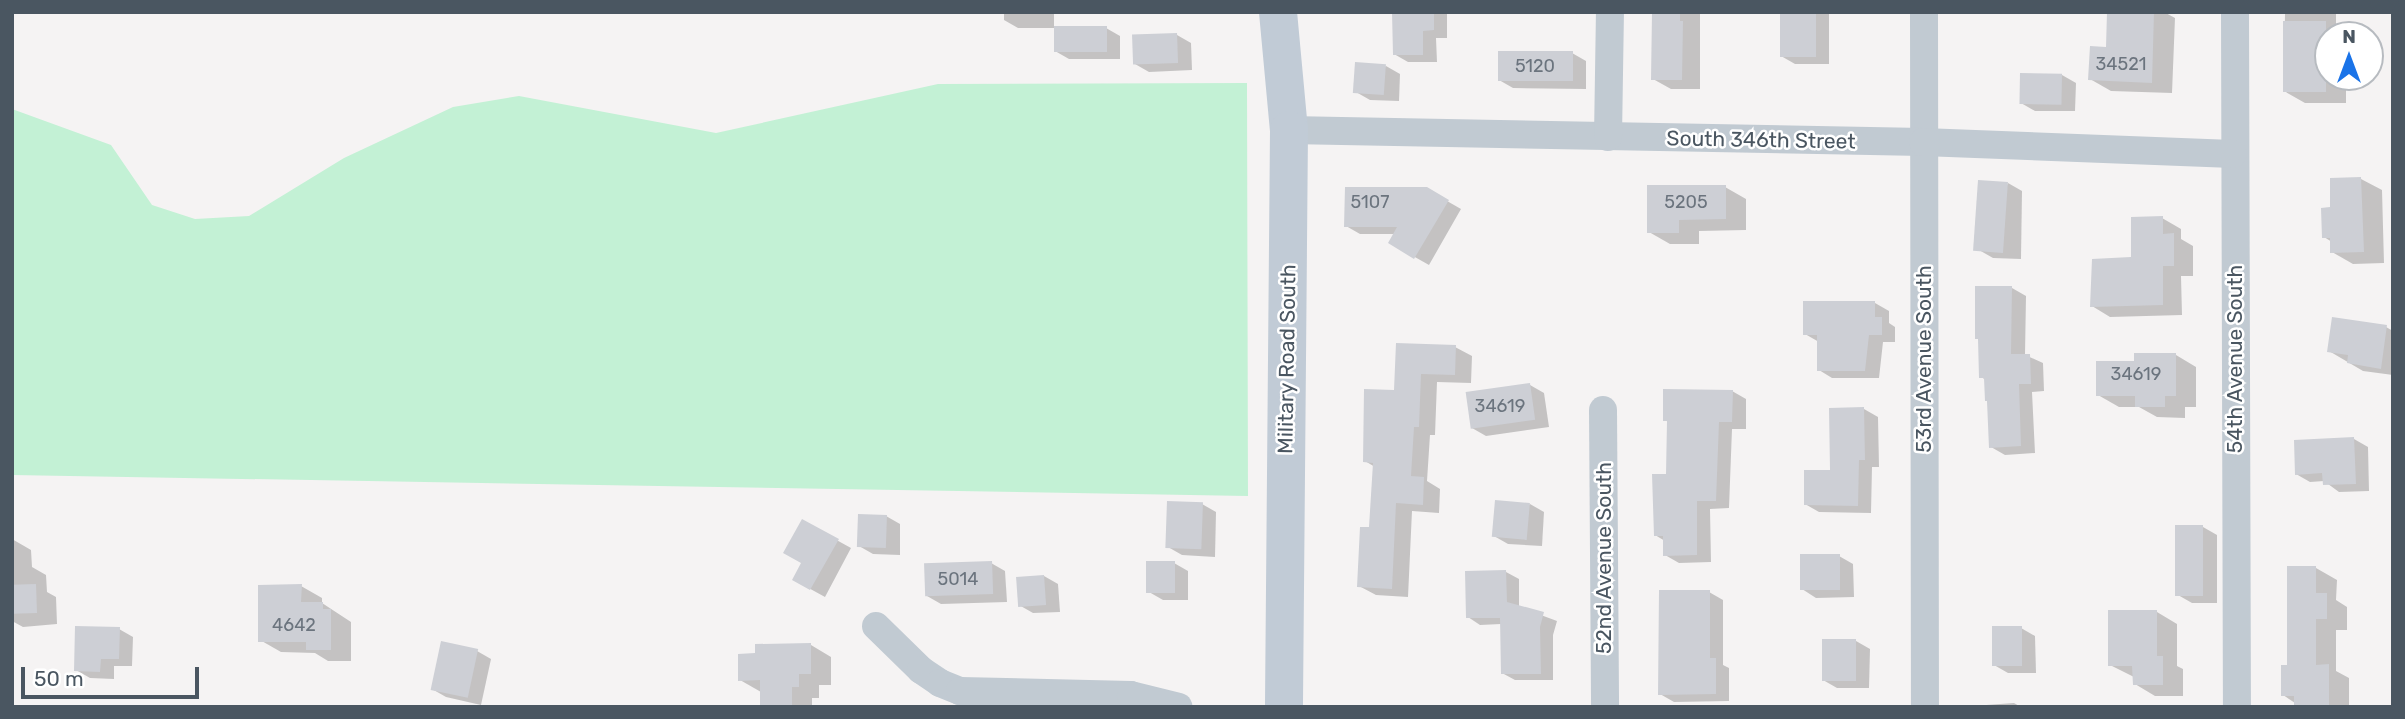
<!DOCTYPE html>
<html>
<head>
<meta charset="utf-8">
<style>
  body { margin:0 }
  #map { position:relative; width:2405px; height:719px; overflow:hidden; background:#f5f3f3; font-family:Rubik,sans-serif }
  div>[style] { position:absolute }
  .green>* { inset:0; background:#c3f1d5 }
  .shadow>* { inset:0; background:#0003 }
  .building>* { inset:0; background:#cdcfd5; transform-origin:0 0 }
  .street>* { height:28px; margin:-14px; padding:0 14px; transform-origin:14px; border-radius:14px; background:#c1cad2 }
  .secondary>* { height:38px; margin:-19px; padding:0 19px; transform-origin:19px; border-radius:19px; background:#c1cbd6 }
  span { translate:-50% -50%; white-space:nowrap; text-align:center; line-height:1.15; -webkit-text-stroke:5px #fff; paint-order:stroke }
  .number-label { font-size:18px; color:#6b747e }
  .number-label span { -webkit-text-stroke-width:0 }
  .street-label { font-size:21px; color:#4a5661 }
  .frame { position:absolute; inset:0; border:14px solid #4a5661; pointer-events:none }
  .north { position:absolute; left:2314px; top:21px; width:70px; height:70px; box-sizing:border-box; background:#fff; border:2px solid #b7bbc0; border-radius:50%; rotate:0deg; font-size:19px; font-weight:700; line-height:28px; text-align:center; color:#4a5661 }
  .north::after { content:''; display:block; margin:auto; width:24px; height:32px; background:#1a73e8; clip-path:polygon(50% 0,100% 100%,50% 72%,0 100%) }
  .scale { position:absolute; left:21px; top:667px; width:178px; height:32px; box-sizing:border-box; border:4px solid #4a5661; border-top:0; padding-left:9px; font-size:21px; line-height:24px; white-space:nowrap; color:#4a5661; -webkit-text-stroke:5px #fff; paint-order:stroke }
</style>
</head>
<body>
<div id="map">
  <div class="green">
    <i style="clip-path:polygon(1247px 83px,1248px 496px,12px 475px,12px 109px,111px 145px,152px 205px,195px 219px,249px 216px,344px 158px,453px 107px,519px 96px,716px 133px,938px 84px)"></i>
  </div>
  <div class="shadow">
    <i style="clip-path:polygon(1004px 12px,1054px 12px,1054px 27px,1106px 28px,1120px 36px,1120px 59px,1069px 59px,1055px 51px,1056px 28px,1018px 28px,1004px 20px)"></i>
    <i style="clip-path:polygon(1394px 12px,1447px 13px,1447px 38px,1436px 38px,1437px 62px,1408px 62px,1394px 54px)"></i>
    <i style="clip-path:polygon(1653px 12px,1700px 12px,1700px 89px,1671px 89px,1653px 79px)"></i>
    <i style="clip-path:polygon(1784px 12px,1829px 12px,1829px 64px,1795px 64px,1781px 56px)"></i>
    <i style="clip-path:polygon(2109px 12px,2164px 12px,2175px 18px,2172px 93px,2111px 91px,2090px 79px,2107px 49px)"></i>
    <i style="clip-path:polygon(2285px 12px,2336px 12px,2336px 29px,2347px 35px,2328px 35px,2328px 77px,2346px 77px,2346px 103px,2305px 103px,2284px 91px)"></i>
    <i style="clip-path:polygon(1177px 35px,1191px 43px,1192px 70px,1149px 72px,1135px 64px)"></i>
    <i style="clip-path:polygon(1572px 53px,1586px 61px,1586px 89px,1513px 88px,1499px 80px)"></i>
    <i style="clip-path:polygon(1386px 66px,1400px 74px,1399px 101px,1370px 100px,1356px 92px)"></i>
    <i style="clip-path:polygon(2062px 75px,2076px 83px,2075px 111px,2035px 111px,2021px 103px)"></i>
    <i style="clip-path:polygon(2361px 179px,2382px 190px,2384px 263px,2353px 264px,2332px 252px,2332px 242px,2324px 237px,2332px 209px)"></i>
    <i style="clip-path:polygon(2008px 183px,2022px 191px,2021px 259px,1993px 258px,1979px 250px)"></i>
    <i style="clip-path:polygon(1725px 187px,1746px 199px,1746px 230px,1699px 231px,1699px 244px,1670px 244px,1649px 232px)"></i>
    <i style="clip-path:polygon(1426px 189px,1461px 209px,1429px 265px,1390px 243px,1395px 234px,1360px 234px,1346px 226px)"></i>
    <i style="clip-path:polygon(2162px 218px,2181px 229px,2181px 239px,2193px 246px,2193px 276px,2181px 276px,2182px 315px,2110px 317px,2092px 306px,2133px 259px)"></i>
    <i style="clip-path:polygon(2012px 288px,2026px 296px,2025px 355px,2043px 363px,2044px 391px,2032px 392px,2035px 453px,2005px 455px,1991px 447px,1986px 380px,1981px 377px)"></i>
    <i style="clip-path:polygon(1875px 303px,1889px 311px,1889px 323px,1895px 327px,1895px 342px,1883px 342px,1879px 378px,1832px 378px,1819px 370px,1819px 342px,1805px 334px)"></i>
    <i style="clip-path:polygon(2386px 327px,2393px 331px,2393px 375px,2363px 371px,2329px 351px)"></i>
    <i style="clip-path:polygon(1455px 347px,1472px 356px,1471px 383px,1437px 382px,1435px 435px,1430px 435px,1427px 481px,1440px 489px,1439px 513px,1412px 511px,1408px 597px,1376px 595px,1359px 586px,1371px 529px,1375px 467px,1365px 461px,1396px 392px)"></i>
    <i style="clip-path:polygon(2176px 355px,2196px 367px,2196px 407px,2185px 407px,2185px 418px,2157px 417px,2139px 407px,2119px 407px,2098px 395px,2135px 363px)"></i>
    <i style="clip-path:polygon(1530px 385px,1544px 393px,1549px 427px,1486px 436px,1472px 428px)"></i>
    <i style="clip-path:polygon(1732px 391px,1746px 399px,1746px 429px,1732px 429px,1729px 508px,1710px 509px,1711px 562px,1679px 563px,1665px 555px,1665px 541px,1655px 535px,1668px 476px,1669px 422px,1664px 420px)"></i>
    <i style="clip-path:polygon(1864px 409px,1878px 417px,1879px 467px,1872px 467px,1871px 513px,1819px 512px,1805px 504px,1832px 472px)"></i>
    <i style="clip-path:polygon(2354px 439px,2368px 447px,2369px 491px,2339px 492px,2324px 481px,2310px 482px,2296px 474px)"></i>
    <i style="clip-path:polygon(1202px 504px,1216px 512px,1215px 557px,1182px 555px,1168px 547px)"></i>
    <i style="clip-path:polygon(1530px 504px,1544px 512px,1542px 546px,1508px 544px,1494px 536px)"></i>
    <i style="clip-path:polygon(886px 516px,900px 524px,900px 555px,873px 554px,859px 546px)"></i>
    <i style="clip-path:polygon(802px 521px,851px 548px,825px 597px,794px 580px,804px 563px)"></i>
    <i style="clip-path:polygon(2203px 527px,2217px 535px,2217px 603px,2192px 603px,2178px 595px)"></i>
    <i style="clip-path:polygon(12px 539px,31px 550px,32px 567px,46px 575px,47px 592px,56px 597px,57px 624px,23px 627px,12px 621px)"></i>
    <i style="clip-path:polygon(1839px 556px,1853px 564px,1854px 597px,1816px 598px,1802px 589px)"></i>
    <i style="clip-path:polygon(991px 563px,1005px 571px,1007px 602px,941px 604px,927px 596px)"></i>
    <i style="clip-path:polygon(1174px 563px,1188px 571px,1188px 600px,1163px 600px,1149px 592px)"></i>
    <i style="clip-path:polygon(2289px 567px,2316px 568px,2337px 580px,2336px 600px,2347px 607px,2347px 630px,2336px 630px,2336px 671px,2349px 678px,2349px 707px,2295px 707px,2295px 703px,2283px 695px,2288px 667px)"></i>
    <i style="clip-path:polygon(1506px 572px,1519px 579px,1519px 607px,1557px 621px,1553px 635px,1553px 680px,1515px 680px,1502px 673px,1501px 624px,1480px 625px,1468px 617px)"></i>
    <i style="clip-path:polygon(1044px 576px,1058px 584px,1060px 612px,1033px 613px,1019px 605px)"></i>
    <i style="clip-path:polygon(301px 586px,322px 598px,322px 603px,351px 622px,351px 661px,328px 661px,315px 653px,281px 652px,260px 640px)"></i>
    <i style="clip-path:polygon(1709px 592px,1723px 600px,1723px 665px,1729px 668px,1729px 701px,1674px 702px,1660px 694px)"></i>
    <i style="clip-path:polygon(2157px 612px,2177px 624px,2177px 666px,2183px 669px,2183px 696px,2155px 696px,2135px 684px,2134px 677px,2110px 665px)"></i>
    <i style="clip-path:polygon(2021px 628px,2035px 636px,2036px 673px,2008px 673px,1994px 665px)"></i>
    <i style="clip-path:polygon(119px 629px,133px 637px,132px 666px,114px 666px,114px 679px,90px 678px,76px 670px)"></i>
    <i style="clip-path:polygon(1856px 641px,1870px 649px,1869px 688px,1837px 688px,1823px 680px)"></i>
    <i style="clip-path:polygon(811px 645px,831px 657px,831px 685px,819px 685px,819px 698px,812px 698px,812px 707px,762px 707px,761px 692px,740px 680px)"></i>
    <i style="clip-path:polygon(477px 651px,491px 659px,481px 705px,446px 697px,432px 689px)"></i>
    <i style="clip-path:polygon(2014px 703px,2021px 707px,1972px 707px,1972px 706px)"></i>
  </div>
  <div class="building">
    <i style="clip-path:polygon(1392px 12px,1434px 12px,1434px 30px,1423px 31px,1423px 55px,1393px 55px)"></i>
    <i style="clip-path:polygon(1652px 12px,1680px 12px,1680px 21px,1683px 21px,1682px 80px,1651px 80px)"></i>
    <i style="left:1780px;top:12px;width:36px;height:45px"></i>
    <i style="clip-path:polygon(2107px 12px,2154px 12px,2152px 83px,2088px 80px,2090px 46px,2106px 47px)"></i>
    <i style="left:2283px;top:21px;width:43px;height:71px"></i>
    <i style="left:1054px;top:26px;width:53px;height:26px"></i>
    <i style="left:1177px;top:33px;width:30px;height:45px;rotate:88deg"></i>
    <i style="left:1498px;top:51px;width:75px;height:30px"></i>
    <i style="left:1355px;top:62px;width:31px;height:31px;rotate:4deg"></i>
    <i style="left:2020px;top:73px;width:42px;height:31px;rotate:1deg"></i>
    <i style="clip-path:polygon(2361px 177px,2364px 252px,2330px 253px,2330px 238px,2322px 238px,2321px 208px,2330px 207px,2330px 178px)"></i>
    <i style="left:1978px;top:180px;width:30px;height:71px;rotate:4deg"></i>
    <i style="clip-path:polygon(1647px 185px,1726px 185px,1726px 219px,1679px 220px,1679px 233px,1647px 233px)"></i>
    <i style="clip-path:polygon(1345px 187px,1427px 187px,1449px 200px,1414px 259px,1388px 243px,1397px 227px,1344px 227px)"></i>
    <i style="clip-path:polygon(2163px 216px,2163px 234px,2174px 233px,2174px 266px,2163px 266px,2163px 305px,2090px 307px,2092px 259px,2131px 257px,2131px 217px)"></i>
    <i style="clip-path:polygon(1975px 286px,2012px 286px,2011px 354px,2030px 354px,2031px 384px,2019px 384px,2021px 446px,1989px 448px,1987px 401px,1985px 401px,1984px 378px,1979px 378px,1978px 339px,1975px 339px)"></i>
    <i style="clip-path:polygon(1803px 301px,1875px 301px,1875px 317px,1882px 317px,1882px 335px,1869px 335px,1865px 371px,1817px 371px,1817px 335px,1803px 335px)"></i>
    <i style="clip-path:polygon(2332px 317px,2387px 325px,2381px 369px,2347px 363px,2348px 355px,2327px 352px)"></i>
    <i style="clip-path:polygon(1396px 343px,1456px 345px,1455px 375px,1421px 374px,1419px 427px,1414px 427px,1411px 476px,1424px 477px,1423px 505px,1396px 503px,1392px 589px,1357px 587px,1360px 527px,1369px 527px,1373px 463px,1363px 462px,1364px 389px,1394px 390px)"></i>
    <i style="clip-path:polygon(2134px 353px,2176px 353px,2176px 396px,2165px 396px,2165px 407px,2135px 407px,2135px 396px,2096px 396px,2096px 361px,2134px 361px)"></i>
    <i style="left:1530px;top:383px;width:37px;height:65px;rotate:82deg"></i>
    <i style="clip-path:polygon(1663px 389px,1733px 390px,1732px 422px,1719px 422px,1716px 501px,1697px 501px,1697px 555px,1663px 556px,1663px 536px,1654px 536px,1652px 474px,1666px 474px,1667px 421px,1663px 421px)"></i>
    <i style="clip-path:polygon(1864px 407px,1865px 460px,1859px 460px,1858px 506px,1804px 505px,1804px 470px,1830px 470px,1829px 408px)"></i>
    <i style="clip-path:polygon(2354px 437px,2356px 484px,2323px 485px,2322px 473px,2295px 475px,2294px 440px)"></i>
    <i style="left:1495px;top:500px;width:35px;height:37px;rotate:5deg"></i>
    <i style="left:1167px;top:501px;width:36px;height:47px;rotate:2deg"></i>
    <i style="left:858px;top:514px;width:29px;height:33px;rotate:2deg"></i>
    <i style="clip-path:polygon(802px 519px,839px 539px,810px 590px,792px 580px,801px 563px,783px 553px)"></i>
    <i style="left:2175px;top:525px;width:28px;height:71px"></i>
    <i style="left:1840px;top:554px;width:36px;height:40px;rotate:90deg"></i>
    <i style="left:992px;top:561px;width:33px;height:68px;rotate:88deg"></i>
    <i style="left:1175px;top:561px;width:32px;height:29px;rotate:90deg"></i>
    <i style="clip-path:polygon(2287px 566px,2316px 566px,2316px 593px,2327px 593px,2327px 619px,2316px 619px,2316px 665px,2329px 664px,2329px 707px,2294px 707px,2294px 696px,2281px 696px,2281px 665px,2287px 665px)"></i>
    <i style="clip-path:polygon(1506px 570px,1507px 602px,1544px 612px,1540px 627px,1541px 674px,1501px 674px,1500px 618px,1466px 618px,1465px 571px)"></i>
    <i style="left:1044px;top:575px;width:30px;height:28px;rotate:86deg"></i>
    <i style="left:36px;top:584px;width:29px;height:24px;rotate:88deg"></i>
    <i style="clip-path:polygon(302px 584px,301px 602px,323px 602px,323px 609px,331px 609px,331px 650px,306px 650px,306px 642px,258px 642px,258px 585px)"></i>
    <i style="clip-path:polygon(1659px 590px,1710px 590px,1710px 658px,1716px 658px,1716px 694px,1658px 695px)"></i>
    <i style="clip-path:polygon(2108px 610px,2157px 610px,2157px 656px,2163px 656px,2163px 685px,2133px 685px,2132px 666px,2108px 666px)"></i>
    <i style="clip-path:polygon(75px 626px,120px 627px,119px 659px,101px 659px,100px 672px,74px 671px)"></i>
    <i style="left:2022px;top:626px;width:40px;height:30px;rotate:90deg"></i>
    <i style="left:1822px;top:639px;width:34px;height:42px"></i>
    <i style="left:441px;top:641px;width:38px;height:50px;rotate:12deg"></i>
    <i style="clip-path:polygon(811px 643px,811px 674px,799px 674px,799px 687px,792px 687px,792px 707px,760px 707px,760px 680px,738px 681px,738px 654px,755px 653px,755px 644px)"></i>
  </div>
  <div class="street">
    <i style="left:1924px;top:12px;width:695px;rotate:89.92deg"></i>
    <i style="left:2235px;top:12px;width:695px;rotate:89.84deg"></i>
    <i style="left:1289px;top:130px;width:634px;rotate:1.08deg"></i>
    <i style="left:1923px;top:142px;width:310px;rotate:2.2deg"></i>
    <i style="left:1608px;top:137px;width:125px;rotate:-89.1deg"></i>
    <i style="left:1603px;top:410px;width:297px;rotate:89.6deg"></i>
    <i style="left:876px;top:626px;width:63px;rotate:44.4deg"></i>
    <i style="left:921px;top:670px;width:23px;rotate:34deg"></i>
    <i style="left:940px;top:683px;width:22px;rotate:22deg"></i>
    <i style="left:960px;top:691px;width:171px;rotate:1.3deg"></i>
    <i style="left:1131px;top:695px;width:49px;rotate:14deg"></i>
  </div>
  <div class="secondary">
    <i style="left:1278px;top:12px;width:119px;rotate:84.7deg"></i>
    <i style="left:1289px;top:130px;width:577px;rotate:90.5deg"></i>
  </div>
  <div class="number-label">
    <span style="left:2121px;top:64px">34521</span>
    <span style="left:1535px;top:66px">5120</span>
    <span style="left:1370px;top:202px">5107</span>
    <span style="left:1686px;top:202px">5205</span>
    <span style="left:2136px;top:374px">34619</span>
    <span style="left:1500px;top:406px">34619</span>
    <span style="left:958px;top:579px">5014</span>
    <span style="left:294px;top:625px">4642</span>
  </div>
  <div class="street-label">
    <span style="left:1761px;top:140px;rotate:1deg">South 346th Street</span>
    <span style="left:1287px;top:359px;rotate:-89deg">Military Road South</span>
    <span style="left:1924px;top:359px;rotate:-90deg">53rd Avenue South</span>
    <span style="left:2235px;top:359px;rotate:-90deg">54th Avenue South</span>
    <span style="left:1604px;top:558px;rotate:-90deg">52nd Avenue South</span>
  </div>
  <div class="frame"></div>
  <div class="north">N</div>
  <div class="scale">50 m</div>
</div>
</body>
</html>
